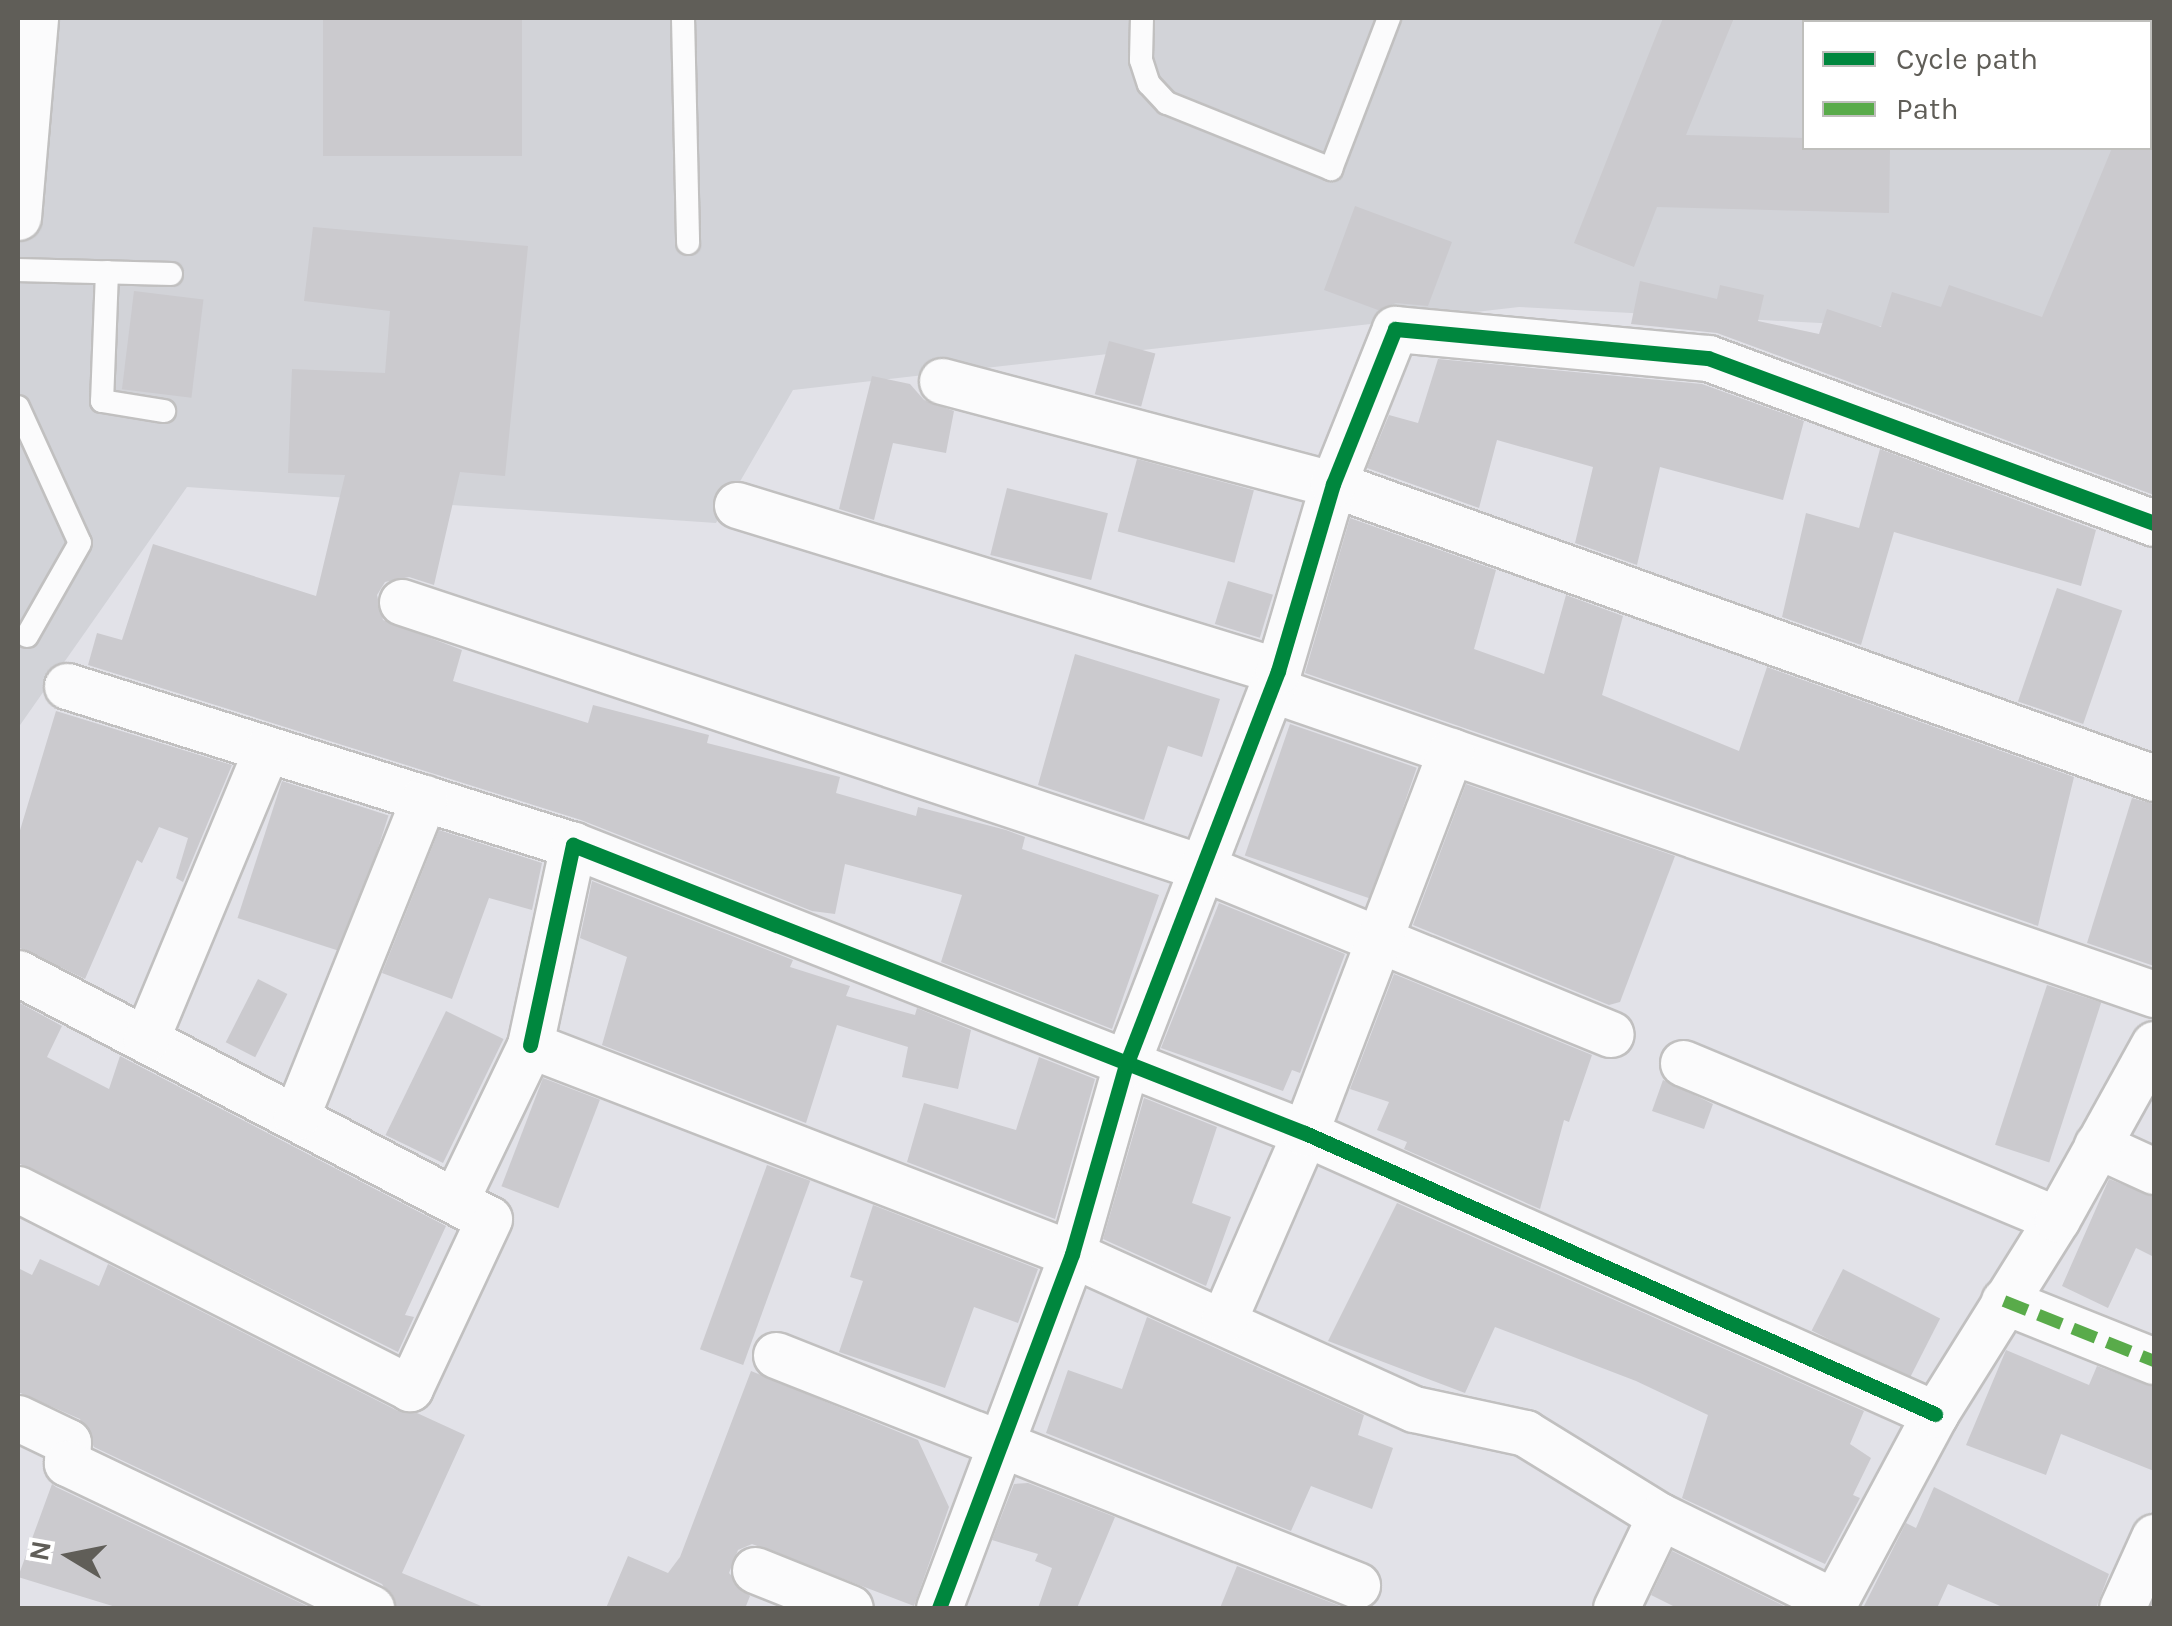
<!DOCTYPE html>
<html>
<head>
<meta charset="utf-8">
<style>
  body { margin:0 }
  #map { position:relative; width:2172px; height:1626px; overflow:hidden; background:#e2e2e8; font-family:Karla,sans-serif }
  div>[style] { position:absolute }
  .industrial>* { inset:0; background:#d2d3d8 }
  .building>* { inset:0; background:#cbcace; transform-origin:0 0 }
  .roads { filter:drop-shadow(2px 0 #c1c0c0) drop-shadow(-2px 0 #c1c0c0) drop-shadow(0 2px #c1c0c0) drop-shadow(0 -2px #c1c0c0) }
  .service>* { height:22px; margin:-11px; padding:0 11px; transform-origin:11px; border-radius:11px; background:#fbfbfc }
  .minor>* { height:45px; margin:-22.5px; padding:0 22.5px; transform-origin:22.5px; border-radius:22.5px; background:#fbfbfc }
  .quiet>* { height:12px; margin-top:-6px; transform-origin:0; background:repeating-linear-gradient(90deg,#59ab4a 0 25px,transparent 0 37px) }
  .cycleway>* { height:15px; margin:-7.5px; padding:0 7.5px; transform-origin:7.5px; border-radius:7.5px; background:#00873e }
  span { translate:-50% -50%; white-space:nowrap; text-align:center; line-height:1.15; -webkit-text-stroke:9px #fff; paint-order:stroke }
  .frame { position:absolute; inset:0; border:20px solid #605e58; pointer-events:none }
  .legend { position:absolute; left:1802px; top:20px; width:350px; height:130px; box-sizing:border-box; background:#fff; border:2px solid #bfbfbc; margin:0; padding:12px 18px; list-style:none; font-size:30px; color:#605e58 }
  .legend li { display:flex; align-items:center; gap:20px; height:50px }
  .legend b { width:50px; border:2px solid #bfbfbc }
  .north { position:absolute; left:20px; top:1506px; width:100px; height:100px; -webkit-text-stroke:8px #fff; paint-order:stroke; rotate:280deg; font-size:28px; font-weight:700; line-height:40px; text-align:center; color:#605e58 }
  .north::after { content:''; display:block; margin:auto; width:35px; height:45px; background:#605e58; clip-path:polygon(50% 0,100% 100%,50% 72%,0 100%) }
</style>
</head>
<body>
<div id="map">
  <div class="industrial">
    <i style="clip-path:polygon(evenodd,18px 18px,2154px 18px,2154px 384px,2045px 335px,1519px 307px,793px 390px,716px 523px,187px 487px,18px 728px,18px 18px,1804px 22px,2150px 22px,2150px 148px,1804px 148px,1804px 22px)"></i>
  </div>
  <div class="building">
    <i style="left:323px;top:18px;width:199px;height:138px"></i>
    <i style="clip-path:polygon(1663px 18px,1734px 18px,1686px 135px,1804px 138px,1804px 148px,1890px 148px,1889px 213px,1657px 207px,1634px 267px,1574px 243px)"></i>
    <i style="clip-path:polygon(2112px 148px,2154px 148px,2154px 495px,1717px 333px,1631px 324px,1640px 281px,1717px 299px,1720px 285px,1764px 295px,1758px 321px,1819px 334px,1827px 309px,1881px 327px,1892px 292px,1941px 307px,1949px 285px,2042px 317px)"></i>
    <i style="clip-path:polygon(1355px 206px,1452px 242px,1428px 306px,1396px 303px,1378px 310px,1324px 290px)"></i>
    <i style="clip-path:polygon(313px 227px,528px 246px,505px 476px,460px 472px,434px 585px,409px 577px,385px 582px,377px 595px,383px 620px,462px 650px,453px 681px,588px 723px,593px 705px,709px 735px,707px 743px,840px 777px,836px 793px,916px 816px,918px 807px,1006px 830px,1025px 837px,1022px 849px,1159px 895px,1112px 1029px,941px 962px,962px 895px,845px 864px,835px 914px,812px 911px,581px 820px,88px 665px,97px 633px,122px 640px,153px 544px,316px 596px,345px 475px,288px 473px,292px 369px,385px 373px,390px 311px,304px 301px)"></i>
    <i style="left:134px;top:291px;width:70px;height:99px;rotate:7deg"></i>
    <i style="left:1109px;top:341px;width:48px;height:55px;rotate:15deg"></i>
    <i style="clip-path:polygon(1438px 359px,1702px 384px,1804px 421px,1783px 500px,1660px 467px,1637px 565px,1575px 543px,1593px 467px,1497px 440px,1479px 508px,1367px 468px,1389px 415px,1418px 423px)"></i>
    <i style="clip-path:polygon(872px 376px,910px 384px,924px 400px,954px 411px,946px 453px,893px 443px,874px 520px,839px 509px)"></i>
    <i style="clip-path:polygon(1880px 449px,2096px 530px,2081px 586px,1894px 532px,1861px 645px,1782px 617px,1806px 513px,1859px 528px)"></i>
    <i style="left:1137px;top:459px;width:121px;height:75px;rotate:15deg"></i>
    <i style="left:1007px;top:488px;width:104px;height:69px;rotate:14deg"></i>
    <i style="clip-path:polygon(1350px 518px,1496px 570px,1474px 649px,1544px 674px,1566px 595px,1623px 616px,1602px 695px,1739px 751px,1767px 667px,2074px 777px,2038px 926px,1305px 673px)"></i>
    <i style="left:1228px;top:581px;width:47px;height:45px;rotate:17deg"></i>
    <i style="left:2057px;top:588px;width:69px;height:120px;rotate:19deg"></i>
    <i style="clip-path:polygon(1075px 654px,1220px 699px,1202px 757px,1168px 746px,1144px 820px,1038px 785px)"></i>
    <i style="clip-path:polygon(56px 711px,232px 765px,183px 882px,176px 878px,188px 838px,159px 827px,142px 863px,137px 860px,85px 979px,18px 947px,18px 837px)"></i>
    <i style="left:1290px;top:724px;width:134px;height:139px;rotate:19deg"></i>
    <i style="left:282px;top:781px;width:112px;height:144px;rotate:18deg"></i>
    <i style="clip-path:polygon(1466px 784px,1675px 856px,1620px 1002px,1609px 1005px,1413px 925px)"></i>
    <i style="clip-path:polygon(2132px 798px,2154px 804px,2154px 966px,2087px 943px)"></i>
    <i style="clip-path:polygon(439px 830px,542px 863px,532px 910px,489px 898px,452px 999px,382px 973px)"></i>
    <i style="clip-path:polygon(592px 881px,793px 960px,790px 967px,850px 986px,846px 996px,915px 1015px,917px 1008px,971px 1030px,958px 1089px,902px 1077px,908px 1047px,837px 1025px,806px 1123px,602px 1045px,627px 957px,580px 938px)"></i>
    <i style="clip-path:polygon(1219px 903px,1345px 954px,1300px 1073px,1292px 1070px,1283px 1091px,1161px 1048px)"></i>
    <i style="clip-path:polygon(1394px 974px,1592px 1055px,1569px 1122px,1564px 1120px,1540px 1209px,1404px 1149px,1407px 1142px,1377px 1130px,1389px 1102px,1350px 1089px)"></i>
    <i style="left:258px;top:979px;width:33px;height:71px;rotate:27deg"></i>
    <i style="left:2047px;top:985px;width:57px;height:168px;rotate:18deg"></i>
    <i style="clip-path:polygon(18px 1002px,62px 1026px,47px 1057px,109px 1089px,120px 1056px,446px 1226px,405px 1315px,414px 1317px,398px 1352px,18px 1163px)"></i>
    <i style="left:446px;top:1011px;width:64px;height:138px;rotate:26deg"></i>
    <i style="clip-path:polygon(1039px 1057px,1095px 1079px,1055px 1219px,907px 1162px,924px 1103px,1016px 1130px)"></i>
    <i style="left:543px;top:1078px;width:61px;height:116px;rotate:21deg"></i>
    <i style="clip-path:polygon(1663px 1080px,1713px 1104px,1704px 1129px,1652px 1111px)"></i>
    <i style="clip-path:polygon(1144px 1098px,1217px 1127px,1192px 1203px,1231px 1217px,1206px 1286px,1103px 1239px)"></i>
    <i style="left:767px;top:1165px;width:46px;height:196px;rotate:20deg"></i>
    <i style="clip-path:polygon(2109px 1179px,2154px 1197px,2154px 1257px,2136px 1248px,2108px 1308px,2062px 1286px)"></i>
    <i style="clip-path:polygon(1397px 1203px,1864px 1411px,1850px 1444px,1871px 1458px,1853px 1495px,1860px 1498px,1825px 1564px,1682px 1498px,1708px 1415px,1636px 1381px,1495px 1327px,1465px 1393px,1328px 1341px)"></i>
    <i style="clip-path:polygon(873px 1205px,1038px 1269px,1018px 1323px,974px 1307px,945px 1388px,839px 1352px,863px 1281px,850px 1277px)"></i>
    <i style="clip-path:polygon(40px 1259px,99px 1286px,108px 1264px,398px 1411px,417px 1413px,465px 1435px,402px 1573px,486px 1608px,397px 1608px,382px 1584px,94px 1447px,80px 1419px,18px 1392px,18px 1268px,32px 1275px)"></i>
    <i style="left:1843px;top:1269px;width:109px;height:69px;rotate:27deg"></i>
    <i style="clip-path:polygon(1147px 1317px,1364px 1415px,1358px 1435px,1393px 1448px,1372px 1509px,1311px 1486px,1291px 1531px,1046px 1433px,1068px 1370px,1122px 1389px)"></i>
    <i style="clip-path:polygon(2006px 1350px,2089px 1385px,2097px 1366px,2154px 1387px,2154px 1471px,2061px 1434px,2046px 1475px,1966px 1445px)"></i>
    <i style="clip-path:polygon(751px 1371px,918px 1440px,949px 1507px,914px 1606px,752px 1544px,738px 1550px,729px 1573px,750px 1596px,746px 1606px,752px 1608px,606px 1608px,628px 1556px,668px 1573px,680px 1557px)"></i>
    <i style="clip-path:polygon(1028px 1483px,1115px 1517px,1077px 1608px,1038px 1608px,1052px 1568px,1035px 1561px,1038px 1554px,992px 1540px,1014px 1484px)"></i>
    <i style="clip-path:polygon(52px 1484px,56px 1487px,311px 1608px,119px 1608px,18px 1577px)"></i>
    <i style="clip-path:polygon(1934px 1487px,2109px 1574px,2096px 1608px,2005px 1608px,1948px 1584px,1937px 1608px,1863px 1608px,1906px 1523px,1916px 1528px)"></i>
    <i style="clip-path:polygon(1672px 1551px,1786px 1607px,1677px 1608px,1651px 1595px)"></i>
    <i style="clip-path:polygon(1237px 1566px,1345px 1608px,1220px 1608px)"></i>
  </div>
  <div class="roads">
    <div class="service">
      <i style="left:683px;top:18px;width:225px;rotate:88.7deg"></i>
      <i style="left:1142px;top:18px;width:42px;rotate:91.4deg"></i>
      <i style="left:1141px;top:60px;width:25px;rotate:72deg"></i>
      <i style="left:1149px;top:84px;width:26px;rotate:47deg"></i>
      <i style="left:1167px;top:103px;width:177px;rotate:21.9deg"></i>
      <i style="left:1331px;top:169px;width:162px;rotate:-69deg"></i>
      <i style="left:18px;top:270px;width:153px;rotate:1.5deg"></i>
      <i style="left:107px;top:272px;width:129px;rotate:92.2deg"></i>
      <i style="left:102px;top:401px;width:63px;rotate:9.2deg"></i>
      <i style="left:18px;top:407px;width:149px;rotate:65.5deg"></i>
      <i style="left:80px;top:543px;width:107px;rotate:119.7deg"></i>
    </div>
    <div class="minor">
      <i style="left:18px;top:217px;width:200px;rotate:-85.1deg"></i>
      <i style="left:942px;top:381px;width:404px;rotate:14.8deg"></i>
      <i style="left:1333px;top:484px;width:872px;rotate:19.7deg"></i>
      <i style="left:737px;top:505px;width:566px;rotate:17.06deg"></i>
      <i style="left:402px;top:602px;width:847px;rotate:18.37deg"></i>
      <i style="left:1206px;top:869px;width:437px;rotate:22.2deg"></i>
      <i style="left:67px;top:686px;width:530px;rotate:17.44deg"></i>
      <i style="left:1271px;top:689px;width:934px;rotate:19.06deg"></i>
      <i style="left:18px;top:973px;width:531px;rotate:27.58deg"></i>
      <i style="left:489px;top:1219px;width:187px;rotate:115.1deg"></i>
      <i style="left:410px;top:1388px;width:440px;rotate:-153.1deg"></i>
      <i style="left:146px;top:1039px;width:314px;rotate:-67.4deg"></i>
      <i style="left:530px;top:1045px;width:205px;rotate:-77.9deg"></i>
      <i style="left:573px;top:845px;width:787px;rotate:21.48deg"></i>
      <i style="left:1305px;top:1133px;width:690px;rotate:24.04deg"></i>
      <i style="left:1683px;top:1063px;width:404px;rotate:22.7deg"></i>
      <i style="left:296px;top:1117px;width:344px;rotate:-68.1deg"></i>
      <i style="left:2097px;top:1145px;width:63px;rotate:24.5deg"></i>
      <i style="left:456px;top:1199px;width:171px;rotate:-64.3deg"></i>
      <i style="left:530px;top:1045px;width:581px;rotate:21.09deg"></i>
      <i style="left:1072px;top:1254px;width:375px;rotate:24.4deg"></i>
      <i style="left:1414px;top:1409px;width:114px;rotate:12.2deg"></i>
      <i style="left:1525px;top:1433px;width:158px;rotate:31.6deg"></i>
      <i style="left:1660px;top:1516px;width:195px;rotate:26.2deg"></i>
      <i style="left:2004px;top:1301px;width:162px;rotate:21.8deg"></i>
      <i style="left:1224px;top:1319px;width:203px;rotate:-66.5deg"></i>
      <i style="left:1305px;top:1133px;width:409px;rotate:-69.1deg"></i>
      <i style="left:776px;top:1355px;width:625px;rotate:21.6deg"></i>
      <i style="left:18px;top:1418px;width:55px;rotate:25.6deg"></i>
      <i style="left:68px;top:1442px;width:21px;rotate:93deg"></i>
      <i style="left:67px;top:1463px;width:337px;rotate:25.5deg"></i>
      <i style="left:755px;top:1570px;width:102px;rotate:21.8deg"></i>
      <i style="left:939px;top:1608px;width:378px;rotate:-69.4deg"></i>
      <i style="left:1072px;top:1254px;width:197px;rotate:-74.1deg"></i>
      <i style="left:1126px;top:1065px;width:422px;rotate:-68.9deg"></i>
      <i style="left:1278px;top:671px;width:195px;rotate:-73.6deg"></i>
      <i style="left:1333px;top:484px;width:167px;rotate:-68.2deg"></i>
      <i style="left:1395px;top:329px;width:314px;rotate:5.3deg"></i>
      <i style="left:1708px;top:358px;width:476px;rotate:20.3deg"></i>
      <i style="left:1616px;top:1608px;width:102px;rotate:-64.4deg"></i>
      <i style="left:1831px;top:1608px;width:220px;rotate:-61.8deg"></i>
      <i style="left:1935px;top:1414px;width:230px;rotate:-58deg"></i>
      <i style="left:2057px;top:1219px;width:200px;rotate:-61deg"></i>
      <i style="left:2122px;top:1608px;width:78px;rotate:-65.7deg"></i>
    </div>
  </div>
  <div class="quiet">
    <i style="left:2004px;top:1301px;width:162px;rotate:21.8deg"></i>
  </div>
  <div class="cycleway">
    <i style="left:530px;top:1045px;width:205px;rotate:-77.9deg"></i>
    <i style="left:573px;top:845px;width:787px;rotate:21.48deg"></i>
    <i style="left:1305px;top:1133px;width:690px;rotate:24.04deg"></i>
    <i style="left:939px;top:1608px;width:378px;rotate:-69.4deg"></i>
    <i style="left:1072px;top:1254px;width:197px;rotate:-74.1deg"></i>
    <i style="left:1126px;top:1065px;width:422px;rotate:-68.9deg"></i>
    <i style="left:1278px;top:671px;width:195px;rotate:-73.6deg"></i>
    <i style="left:1333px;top:484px;width:167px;rotate:-68.2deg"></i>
    <i style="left:1395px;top:329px;width:314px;rotate:5.3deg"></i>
    <i style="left:1708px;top:358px;width:476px;rotate:20.3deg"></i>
  </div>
  <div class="frame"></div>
  <ul class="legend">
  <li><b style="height:12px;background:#00873e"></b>Cycle path</li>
  <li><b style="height:12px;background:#59ab4a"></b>Path</li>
  </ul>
  <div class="north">N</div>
</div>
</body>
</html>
